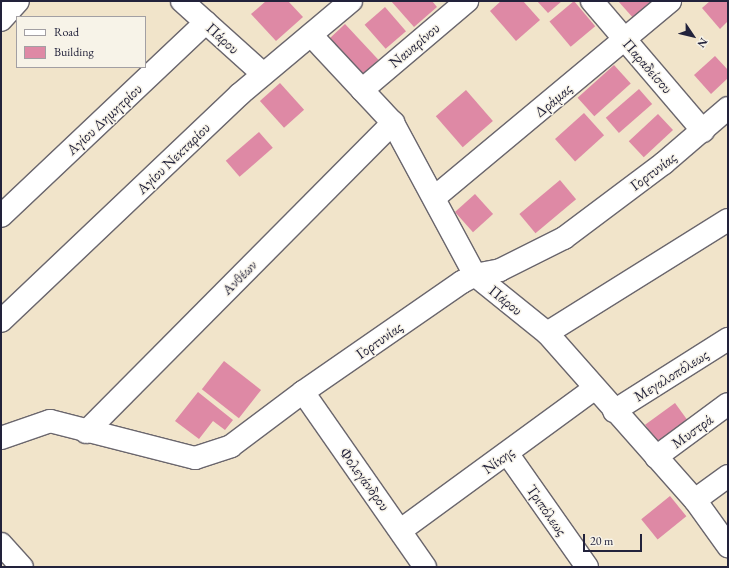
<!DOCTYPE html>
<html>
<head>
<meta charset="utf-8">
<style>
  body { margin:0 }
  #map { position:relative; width:729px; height:568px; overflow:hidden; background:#f1e4ca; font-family:"EB Garamond",serif }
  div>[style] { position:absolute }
  .building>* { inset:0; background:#de89a5; transform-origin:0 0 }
  .roads { filter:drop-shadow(1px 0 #6a666d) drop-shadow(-1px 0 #6a666d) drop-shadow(0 1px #6a666d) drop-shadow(0 -1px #6a666d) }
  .street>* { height:22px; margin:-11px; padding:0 11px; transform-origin:11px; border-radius:11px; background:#fff }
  span { translate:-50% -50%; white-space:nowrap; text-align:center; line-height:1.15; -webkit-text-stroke:3px #f7f3e8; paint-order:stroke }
  .street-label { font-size:15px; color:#22223b }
  .frame { position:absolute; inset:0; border:2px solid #22223b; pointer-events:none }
  .legend { position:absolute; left:16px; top:16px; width:130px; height:52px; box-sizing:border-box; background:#f7f3e8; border:1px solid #a29fa3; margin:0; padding:5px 7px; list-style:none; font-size:12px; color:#22223b }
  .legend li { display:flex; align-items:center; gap:8px; height:20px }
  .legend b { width:20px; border:1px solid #a29fa3 }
  .north { position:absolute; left:673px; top:16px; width:40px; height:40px; -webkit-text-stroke:3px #f7f3e8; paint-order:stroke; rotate:125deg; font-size:11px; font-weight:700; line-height:16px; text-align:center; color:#22223b }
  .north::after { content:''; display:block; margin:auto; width:14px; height:18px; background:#22223b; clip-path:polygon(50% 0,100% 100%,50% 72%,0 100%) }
  .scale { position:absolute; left:583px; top:534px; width:59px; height:18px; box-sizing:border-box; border:2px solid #22223b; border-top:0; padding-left:5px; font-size:12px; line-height:14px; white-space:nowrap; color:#22223b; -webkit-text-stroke:3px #f7f3e8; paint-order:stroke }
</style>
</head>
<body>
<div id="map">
  <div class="building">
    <i style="clip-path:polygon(266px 1px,288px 1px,303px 17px,276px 41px,251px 14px)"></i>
    <i style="clip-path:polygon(391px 1px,432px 1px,437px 7px,414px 27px)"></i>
    <i style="clip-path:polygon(501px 1px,523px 1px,540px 20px,516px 41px,490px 11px)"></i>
    <i style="clip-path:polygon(537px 1px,562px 1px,548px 13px)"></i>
    <i style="left:574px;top:1px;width:33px;height:32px;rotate:50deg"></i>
    <i style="clip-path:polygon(618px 1px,657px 1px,635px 20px)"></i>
    <i style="clip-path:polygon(710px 1px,728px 1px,728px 21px,720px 29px,702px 8px)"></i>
    <i style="left:385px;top:7px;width:32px;height:27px;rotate:49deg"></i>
    <i style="left:345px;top:24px;width:49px;height:27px;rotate:47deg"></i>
    <i style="clip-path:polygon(715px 56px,728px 70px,728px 78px,711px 94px,694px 75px)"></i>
    <i style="left:614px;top:65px;width:25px;height:49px;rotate:48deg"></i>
    <i style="left:280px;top:83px;width:36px;height:27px;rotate:48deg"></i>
    <i style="left:639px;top:89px;width:20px;height:44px;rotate:49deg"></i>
    <i style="left:466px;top:90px;width:41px;height:40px;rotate:49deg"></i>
    <i style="left:584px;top:113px;width:30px;height:39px;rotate:48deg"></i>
    <i style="left:658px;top:114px;width:22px;height:40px;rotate:47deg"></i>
    <i style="left:259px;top:132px;width:21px;height:44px;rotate:49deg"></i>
    <i style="left:560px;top:180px;width:25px;height:53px;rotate:50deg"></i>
    <i style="left:475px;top:194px;width:27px;height:27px;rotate:48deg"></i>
    <i style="left:224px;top:361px;width:47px;height:36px;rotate:38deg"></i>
    <i style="clip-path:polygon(198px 392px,233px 420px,225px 430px,213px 421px,199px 439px,175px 421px)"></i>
    <i style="left:675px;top:403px;width:29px;height:37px;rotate:54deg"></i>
    <i style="left:670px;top:496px;width:26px;height:37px;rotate:51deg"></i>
  </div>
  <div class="roads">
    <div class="street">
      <i style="left:182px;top:1px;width:109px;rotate:42deg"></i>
      <i style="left:592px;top:1px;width:171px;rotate:49.5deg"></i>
      <i style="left:1px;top:20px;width:25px;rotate:-48deg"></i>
      <i style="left:311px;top:35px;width:120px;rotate:47deg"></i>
      <i style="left:393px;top:123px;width:173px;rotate:61.7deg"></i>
      <i style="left:475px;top:275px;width:92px;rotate:38.9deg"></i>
      <i style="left:547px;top:333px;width:223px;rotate:48.5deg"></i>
      <i style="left:695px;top:500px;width:57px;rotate:54.3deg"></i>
      <i style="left:362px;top:90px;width:138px;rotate:-40.3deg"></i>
      <i style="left:435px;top:197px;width:306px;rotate:-39.8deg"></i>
      <i style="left:1px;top:216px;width:282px;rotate:-43.4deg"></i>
      <i style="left:1px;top:321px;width:330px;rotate:-43.5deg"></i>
      <i style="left:240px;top:94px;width:145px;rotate:-40deg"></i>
      <i style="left:547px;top:333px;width:213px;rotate:-32deg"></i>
      <i style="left:303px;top:392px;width:213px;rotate:55.1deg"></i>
      <i style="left:614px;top:411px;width:135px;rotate:-32.3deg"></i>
      <i style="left:86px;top:432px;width:436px;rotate:-45.2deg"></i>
      <i style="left:1px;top:438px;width:52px;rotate:-19.1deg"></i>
      <i style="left:50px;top:421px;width:150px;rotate:14.3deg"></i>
      <i style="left:195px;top:458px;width:38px;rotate:-18deg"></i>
      <i style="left:231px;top:446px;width:90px;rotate:-36.9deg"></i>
      <i style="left:303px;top:392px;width:193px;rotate:-34.7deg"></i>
      <i style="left:462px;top:282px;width:15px;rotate:-28deg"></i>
      <i style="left:475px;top:275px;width:25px;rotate:-11deg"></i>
      <i style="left:500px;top:270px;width:72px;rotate:-26.6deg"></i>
      <i style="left:564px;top:238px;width:125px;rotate:-36.9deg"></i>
      <i style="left:664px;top:163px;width:84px;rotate:-40.7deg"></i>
      <i style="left:507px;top:453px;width:139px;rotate:54.9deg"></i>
      <i style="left:656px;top:457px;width:89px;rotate:-36.4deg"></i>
      <i style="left:695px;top:500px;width:41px;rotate:-36deg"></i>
      <i style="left:401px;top:530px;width:240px;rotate:-36.2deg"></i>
      <i style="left:1px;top:544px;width:31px;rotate:48deg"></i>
    </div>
  </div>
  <div class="street-label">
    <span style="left:223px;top:38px;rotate:42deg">Πάρου</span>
    <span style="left:414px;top:45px;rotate:-40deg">Ναυαρίνου</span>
    <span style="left:648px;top:66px;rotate:49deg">Παραδείσου</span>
    <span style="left:553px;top:100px;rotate:-40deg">Δράμας</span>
    <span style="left:104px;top:119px;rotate:-43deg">Αγίου Δημητρίου</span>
    <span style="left:173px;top:158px;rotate:-44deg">Αγίου Νεκταρίου</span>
    <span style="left:653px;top:171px;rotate:-37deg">Γορτυνίας</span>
    <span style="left:239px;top:277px;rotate:-45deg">Ανθέων</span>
    <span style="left:506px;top:300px;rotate:39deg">Πάρου</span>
    <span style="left:379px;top:340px;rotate:-35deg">Γορτυνίας</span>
    <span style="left:671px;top:375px;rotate:-32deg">Μεγαλοπόλεως</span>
    <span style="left:692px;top:431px;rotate:-36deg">Μυστρά</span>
    <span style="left:498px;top:460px;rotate:-36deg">Νίκης</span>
    <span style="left:365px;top:479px;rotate:54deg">Φολεγάνδρου</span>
    <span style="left:547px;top:510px;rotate:55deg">Τριπόλεως</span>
  </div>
  <div class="frame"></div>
  <ul class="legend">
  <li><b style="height:5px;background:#fff"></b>Road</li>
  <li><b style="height:11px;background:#de89a5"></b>Building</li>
  </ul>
  <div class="north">N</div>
  <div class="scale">20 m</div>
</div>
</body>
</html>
